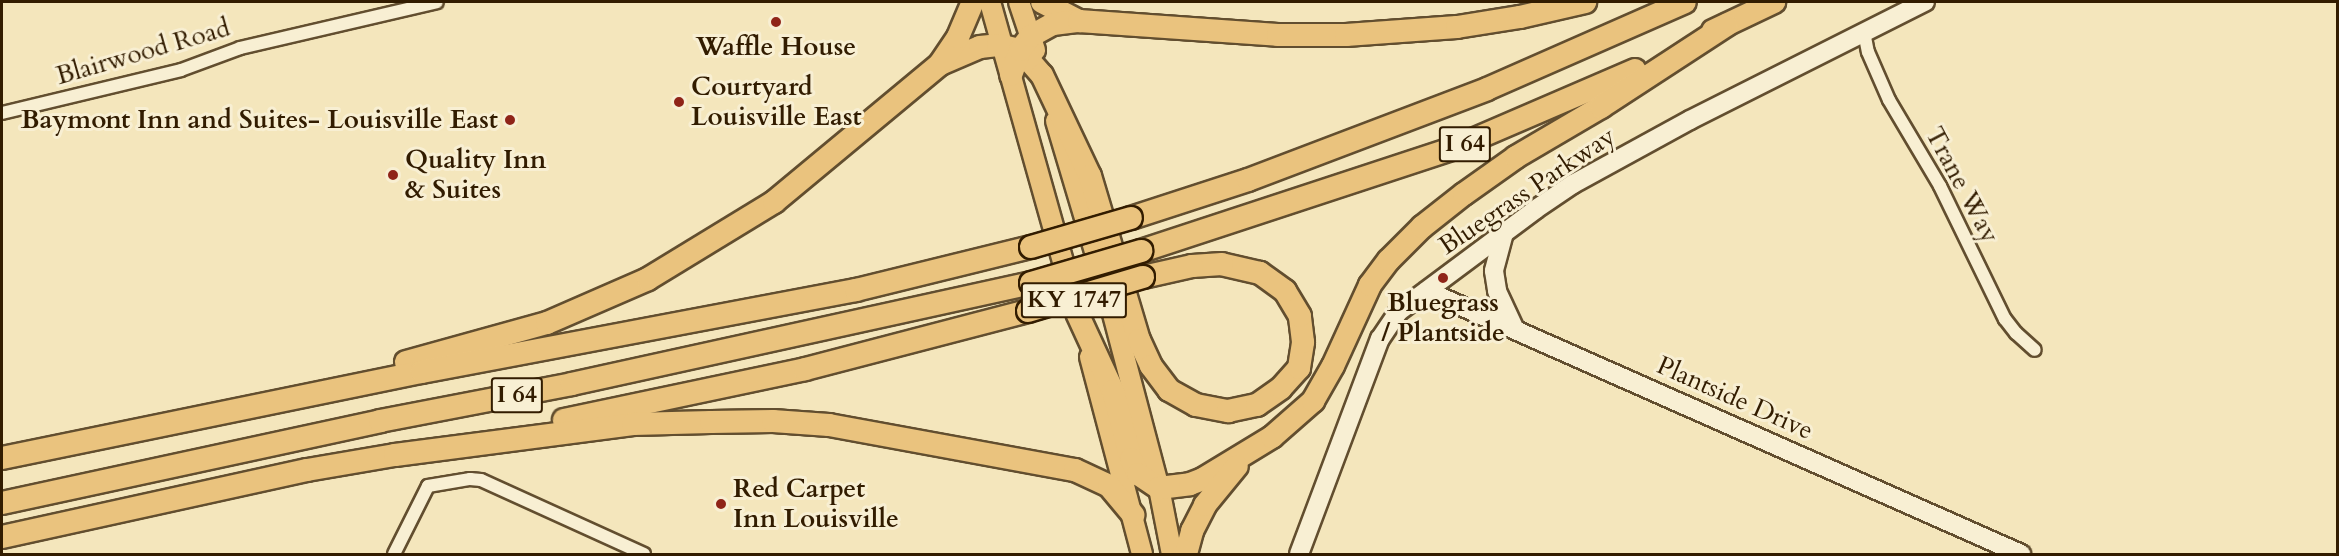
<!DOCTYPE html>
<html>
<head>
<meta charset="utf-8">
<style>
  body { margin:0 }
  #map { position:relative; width:2339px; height:556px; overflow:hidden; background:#f4e6bc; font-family:Cardo,serif }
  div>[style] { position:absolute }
  .roads { filter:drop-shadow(2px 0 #624e2f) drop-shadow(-2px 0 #624e2f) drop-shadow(0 2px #624e2f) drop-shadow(0 -2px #624e2f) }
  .street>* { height:12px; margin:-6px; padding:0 6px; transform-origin:6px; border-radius:6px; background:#f8efd3 }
  .secondary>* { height:18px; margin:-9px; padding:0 9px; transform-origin:9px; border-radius:9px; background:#f8efd3 }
  .primary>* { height:20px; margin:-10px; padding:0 10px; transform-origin:10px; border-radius:10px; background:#eac37e }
  .highway>* { height:22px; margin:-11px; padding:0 11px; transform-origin:11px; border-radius:11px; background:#eac37e }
  .bridges { filter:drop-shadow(2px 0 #321c00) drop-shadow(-2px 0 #321c00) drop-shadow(0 2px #321c00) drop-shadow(0 -2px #321c00) }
  .highway-bridge>* { height:22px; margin:-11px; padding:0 11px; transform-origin:11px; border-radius:11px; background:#eac37e }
  .dots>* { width:16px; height:16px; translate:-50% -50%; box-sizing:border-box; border:3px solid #f8efd3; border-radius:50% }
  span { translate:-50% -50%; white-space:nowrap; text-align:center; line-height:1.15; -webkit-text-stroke:6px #f8efd3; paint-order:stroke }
  .shield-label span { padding:2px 4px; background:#f8efd3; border:2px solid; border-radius:4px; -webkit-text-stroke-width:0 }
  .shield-label { font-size:24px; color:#321c00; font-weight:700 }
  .poi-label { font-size:26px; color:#321c00; font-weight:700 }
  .left { translate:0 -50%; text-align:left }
  .right { translate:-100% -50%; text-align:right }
  .street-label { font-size:26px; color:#321c00 }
  .frame { position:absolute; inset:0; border:3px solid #321c00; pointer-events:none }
</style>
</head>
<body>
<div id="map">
  <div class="roads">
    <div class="street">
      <i style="left:1864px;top:32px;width:20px;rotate:79deg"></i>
      <i style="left:1868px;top:52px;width:52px;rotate:66.4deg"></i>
      <i style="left:1889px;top:100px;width:100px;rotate:59.3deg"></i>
      <i style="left:1940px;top:186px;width:148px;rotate:64deg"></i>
      <i style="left:2005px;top:319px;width:18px;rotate:52deg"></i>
      <i style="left:2016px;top:333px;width:25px;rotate:42deg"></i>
      <i style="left:2px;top:113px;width:184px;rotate:-13.5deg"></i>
      <i style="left:181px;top:70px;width:63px;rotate:-20.4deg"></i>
      <i style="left:240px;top:48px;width:202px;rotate:-13.1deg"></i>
      <i style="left:394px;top:554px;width:76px;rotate:-63.4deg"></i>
      <i style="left:428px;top:486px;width:43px;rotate:-9.5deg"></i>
      <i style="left:470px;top:479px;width:11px;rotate:5deg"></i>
      <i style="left:481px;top:480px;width:179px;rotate:24.4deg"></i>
    </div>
    <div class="secondary">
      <i style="left:1504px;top:233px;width:39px;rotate:105deg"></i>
      <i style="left:1494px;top:271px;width:20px;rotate:81deg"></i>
      <i style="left:1497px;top:291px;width:40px;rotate:65deg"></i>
      <i style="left:1427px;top:291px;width:650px;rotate:23.88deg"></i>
      <i style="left:1299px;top:554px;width:230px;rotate:-69.4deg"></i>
      <i style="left:1380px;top:339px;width:32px;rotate:-56deg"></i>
      <i style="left:1398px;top:312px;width:172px;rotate:-36.7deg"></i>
      <i style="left:1536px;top:209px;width:45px;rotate:-34deg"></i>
      <i style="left:1573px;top:184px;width:133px;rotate:-28.7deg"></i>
      <i style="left:1690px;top:120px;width:263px;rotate:-26.7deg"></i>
    </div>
    <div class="primary">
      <i style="left:990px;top:2px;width:321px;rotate:74.3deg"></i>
      <i style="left:1019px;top:2px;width:51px;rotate:71.6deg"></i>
      <i style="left:1056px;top:121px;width:186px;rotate:73.4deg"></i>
      <i style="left:1109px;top:299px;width:196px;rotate:75.2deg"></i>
      <i style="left:1159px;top:488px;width:67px;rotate:78.9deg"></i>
      <i style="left:1090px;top:357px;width:204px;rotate:75.2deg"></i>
    </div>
    <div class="highway">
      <i style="left:1042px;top:2px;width:42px;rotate:27.2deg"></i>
      <i style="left:1713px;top:31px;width:68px;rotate:-25.4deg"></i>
      <i style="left:940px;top:64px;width:43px;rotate:-23deg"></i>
      <i style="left:980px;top:47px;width:18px;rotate:-6deg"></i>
      <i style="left:998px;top:45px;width:23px;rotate:13deg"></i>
      <i style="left:1020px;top:50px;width:33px;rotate:49deg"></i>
      <i style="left:1042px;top:75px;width:112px;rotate:64.6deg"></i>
      <i style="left:1090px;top:176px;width:171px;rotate:73.4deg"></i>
      <i style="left:1139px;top:340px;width:29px;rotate:65deg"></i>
      <i style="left:1151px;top:366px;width:30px;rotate:53deg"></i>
      <i style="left:1169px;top:390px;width:31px;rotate:29deg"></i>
      <i style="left:1196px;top:405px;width:33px;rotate:11deg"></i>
      <i style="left:1228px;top:411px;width:30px;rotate:-12deg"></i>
      <i style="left:1257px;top:405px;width:29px;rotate:-35deg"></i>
      <i style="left:1281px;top:388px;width:27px;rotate:-48deg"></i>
      <i style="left:1299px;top:368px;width:26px;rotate:-81deg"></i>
      <i style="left:1303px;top:342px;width:26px;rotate:-97deg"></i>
      <i style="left:1300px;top:316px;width:29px;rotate:-121deg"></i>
      <i style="left:1285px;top:291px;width:31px;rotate:-144deg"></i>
      <i style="left:1260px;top:273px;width:39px;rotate:-167deg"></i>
      <i style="left:1222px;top:264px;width:30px;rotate:176deg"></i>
      <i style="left:1192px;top:266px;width:50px;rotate:167.3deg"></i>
      <i style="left:1011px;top:75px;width:27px;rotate:-70deg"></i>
      <i style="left:1020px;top:50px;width:18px;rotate:-52deg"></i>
      <i style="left:1031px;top:36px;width:25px;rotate:-29deg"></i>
      <i style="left:1053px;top:24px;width:26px;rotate:-7deg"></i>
      <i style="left:1079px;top:21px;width:199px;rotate:4deg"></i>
      <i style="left:1278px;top:35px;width:68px"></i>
      <i style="left:1346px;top:35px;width:111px;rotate:-4.1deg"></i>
      <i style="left:1457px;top:27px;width:64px;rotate:-9deg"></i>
      <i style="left:1520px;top:17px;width:67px;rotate:-13deg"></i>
      <i style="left:1131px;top:218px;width:123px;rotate:-18deg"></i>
      <i style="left:1248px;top:180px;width:256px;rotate:-20.8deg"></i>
      <i style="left:1487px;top:89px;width:216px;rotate:-23.7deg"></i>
      <i style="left:1141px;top:251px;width:330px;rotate:-18.2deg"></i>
      <i style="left:1454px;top:148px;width:197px;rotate:-23.3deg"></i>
      <i style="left:1077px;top:313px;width:86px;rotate:65.2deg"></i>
      <i style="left:1113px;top:391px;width:70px;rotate:75.2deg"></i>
      <i style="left:1131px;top:459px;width:17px;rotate:65deg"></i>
      <i style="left:1138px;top:474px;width:25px;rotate:34deg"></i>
      <i style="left:1159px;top:488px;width:31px;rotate:-7deg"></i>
      <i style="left:1190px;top:484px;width:14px;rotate:-21deg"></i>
      <i style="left:1203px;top:479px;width:81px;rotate:-31.3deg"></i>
      <i style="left:1272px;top:437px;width:55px;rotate:-41.3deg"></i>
      <i style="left:1313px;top:401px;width:40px;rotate:-60.3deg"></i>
      <i style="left:1333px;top:366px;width:89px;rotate:-65.4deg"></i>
      <i style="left:1370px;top:285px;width:31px;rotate:-53deg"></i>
      <i style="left:1389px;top:260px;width:47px;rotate:-45deg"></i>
      <i style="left:1422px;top:227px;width:53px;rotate:-38.2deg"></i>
      <i style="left:1464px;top:194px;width:64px;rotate:-35.4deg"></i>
      <i style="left:1516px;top:157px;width:99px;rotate:-30.5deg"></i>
      <i style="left:1601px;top:107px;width:150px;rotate:-33.1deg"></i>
      <i style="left:406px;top:362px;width:146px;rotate:-15.5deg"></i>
      <i style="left:547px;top:323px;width:110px;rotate:-23.5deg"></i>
      <i style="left:648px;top:279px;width:148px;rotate:-31.4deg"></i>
      <i style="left:774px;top:202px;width:216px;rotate:-39.7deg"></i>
      <i style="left:940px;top:64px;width:32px;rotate:-56deg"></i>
      <i style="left:958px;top:37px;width:38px;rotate:-67deg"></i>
      <i style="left:564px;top:420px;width:246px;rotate:-11.9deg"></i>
      <i style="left:805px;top:369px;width:230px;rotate:-14.6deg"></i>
      <i style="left:2px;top:458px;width:429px;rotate:-11.6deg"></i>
      <i style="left:422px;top:372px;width:442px;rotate:-10.7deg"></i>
      <i style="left:856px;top:290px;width:180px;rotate:-13.8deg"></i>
      <i style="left:2px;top:503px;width:387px;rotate:-12.2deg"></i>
      <i style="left:380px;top:421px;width:196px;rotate:-10.9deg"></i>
      <i style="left:572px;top:384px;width:470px;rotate:-12.4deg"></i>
      <i style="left:2px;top:537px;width:312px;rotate:-12.4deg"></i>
      <i style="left:307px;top:470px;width:89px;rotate:-9.7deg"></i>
      <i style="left:395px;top:455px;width:240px;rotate:-7.4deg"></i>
      <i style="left:633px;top:424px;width:78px;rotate:-1.5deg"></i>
      <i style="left:711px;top:422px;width:62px;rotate:-0.9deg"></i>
      <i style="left:773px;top:421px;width:56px;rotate:4.1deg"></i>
      <i style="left:829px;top:425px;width:250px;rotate:10.4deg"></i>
      <i style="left:1075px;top:470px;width:38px;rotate:25deg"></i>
      <i style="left:1109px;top:486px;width:38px;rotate:50deg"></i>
      <i style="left:1186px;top:554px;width:24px;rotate:-75deg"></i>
      <i style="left:1192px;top:531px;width:29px;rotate:-63deg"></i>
      <i style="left:1205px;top:505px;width:50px;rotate:-50.6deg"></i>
    </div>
  </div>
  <div class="bridges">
    <div class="highway-bridge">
      <i style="left:1031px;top:247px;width:104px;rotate:-16.2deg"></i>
      <i style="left:1031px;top:283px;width:115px;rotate:-16.2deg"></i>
      <i style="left:1028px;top:311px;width:120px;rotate:-16.5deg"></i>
    </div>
  </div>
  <div class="dots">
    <i style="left:776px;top:22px;background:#8f2418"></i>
    <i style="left:679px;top:102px;background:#8f2418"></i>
    <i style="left:510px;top:120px;background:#8f2418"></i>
    <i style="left:393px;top:175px;background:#8f2418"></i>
    <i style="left:1443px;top:278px;background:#8f2418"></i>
    <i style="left:721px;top:504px;background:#8f2418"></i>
  </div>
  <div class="shield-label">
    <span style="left:1465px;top:144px">I 64</span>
    <span style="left:1074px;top:300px">KY 1747</span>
    <span style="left:517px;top:395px">I 64</span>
  </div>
  <div class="poi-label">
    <span style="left:776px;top:47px">Waffle House</span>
    <span class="left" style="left:691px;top:102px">Courtyard<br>Louisville East</span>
    <span class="right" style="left:498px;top:120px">Baymont Inn and Suites- Louisville East</span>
    <span class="left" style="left:405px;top:175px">Quality Inn<br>&amp; Suites</span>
    <span style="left:1443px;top:318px">Bluegrass<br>/ Plantside</span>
    <span class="left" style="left:733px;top:504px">Red Carpet<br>Inn Louisville</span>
  </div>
  <div class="street-label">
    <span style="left:143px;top:52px;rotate:-16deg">Blairwood Road</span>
    <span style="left:1962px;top:185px;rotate:62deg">Trane Way</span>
    <span style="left:1527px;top:191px;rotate:-34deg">Bluegrass Parkway</span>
    <span style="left:1735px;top:398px;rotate:24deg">Plantside Drive</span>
  </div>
  <div class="frame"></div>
</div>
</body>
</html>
